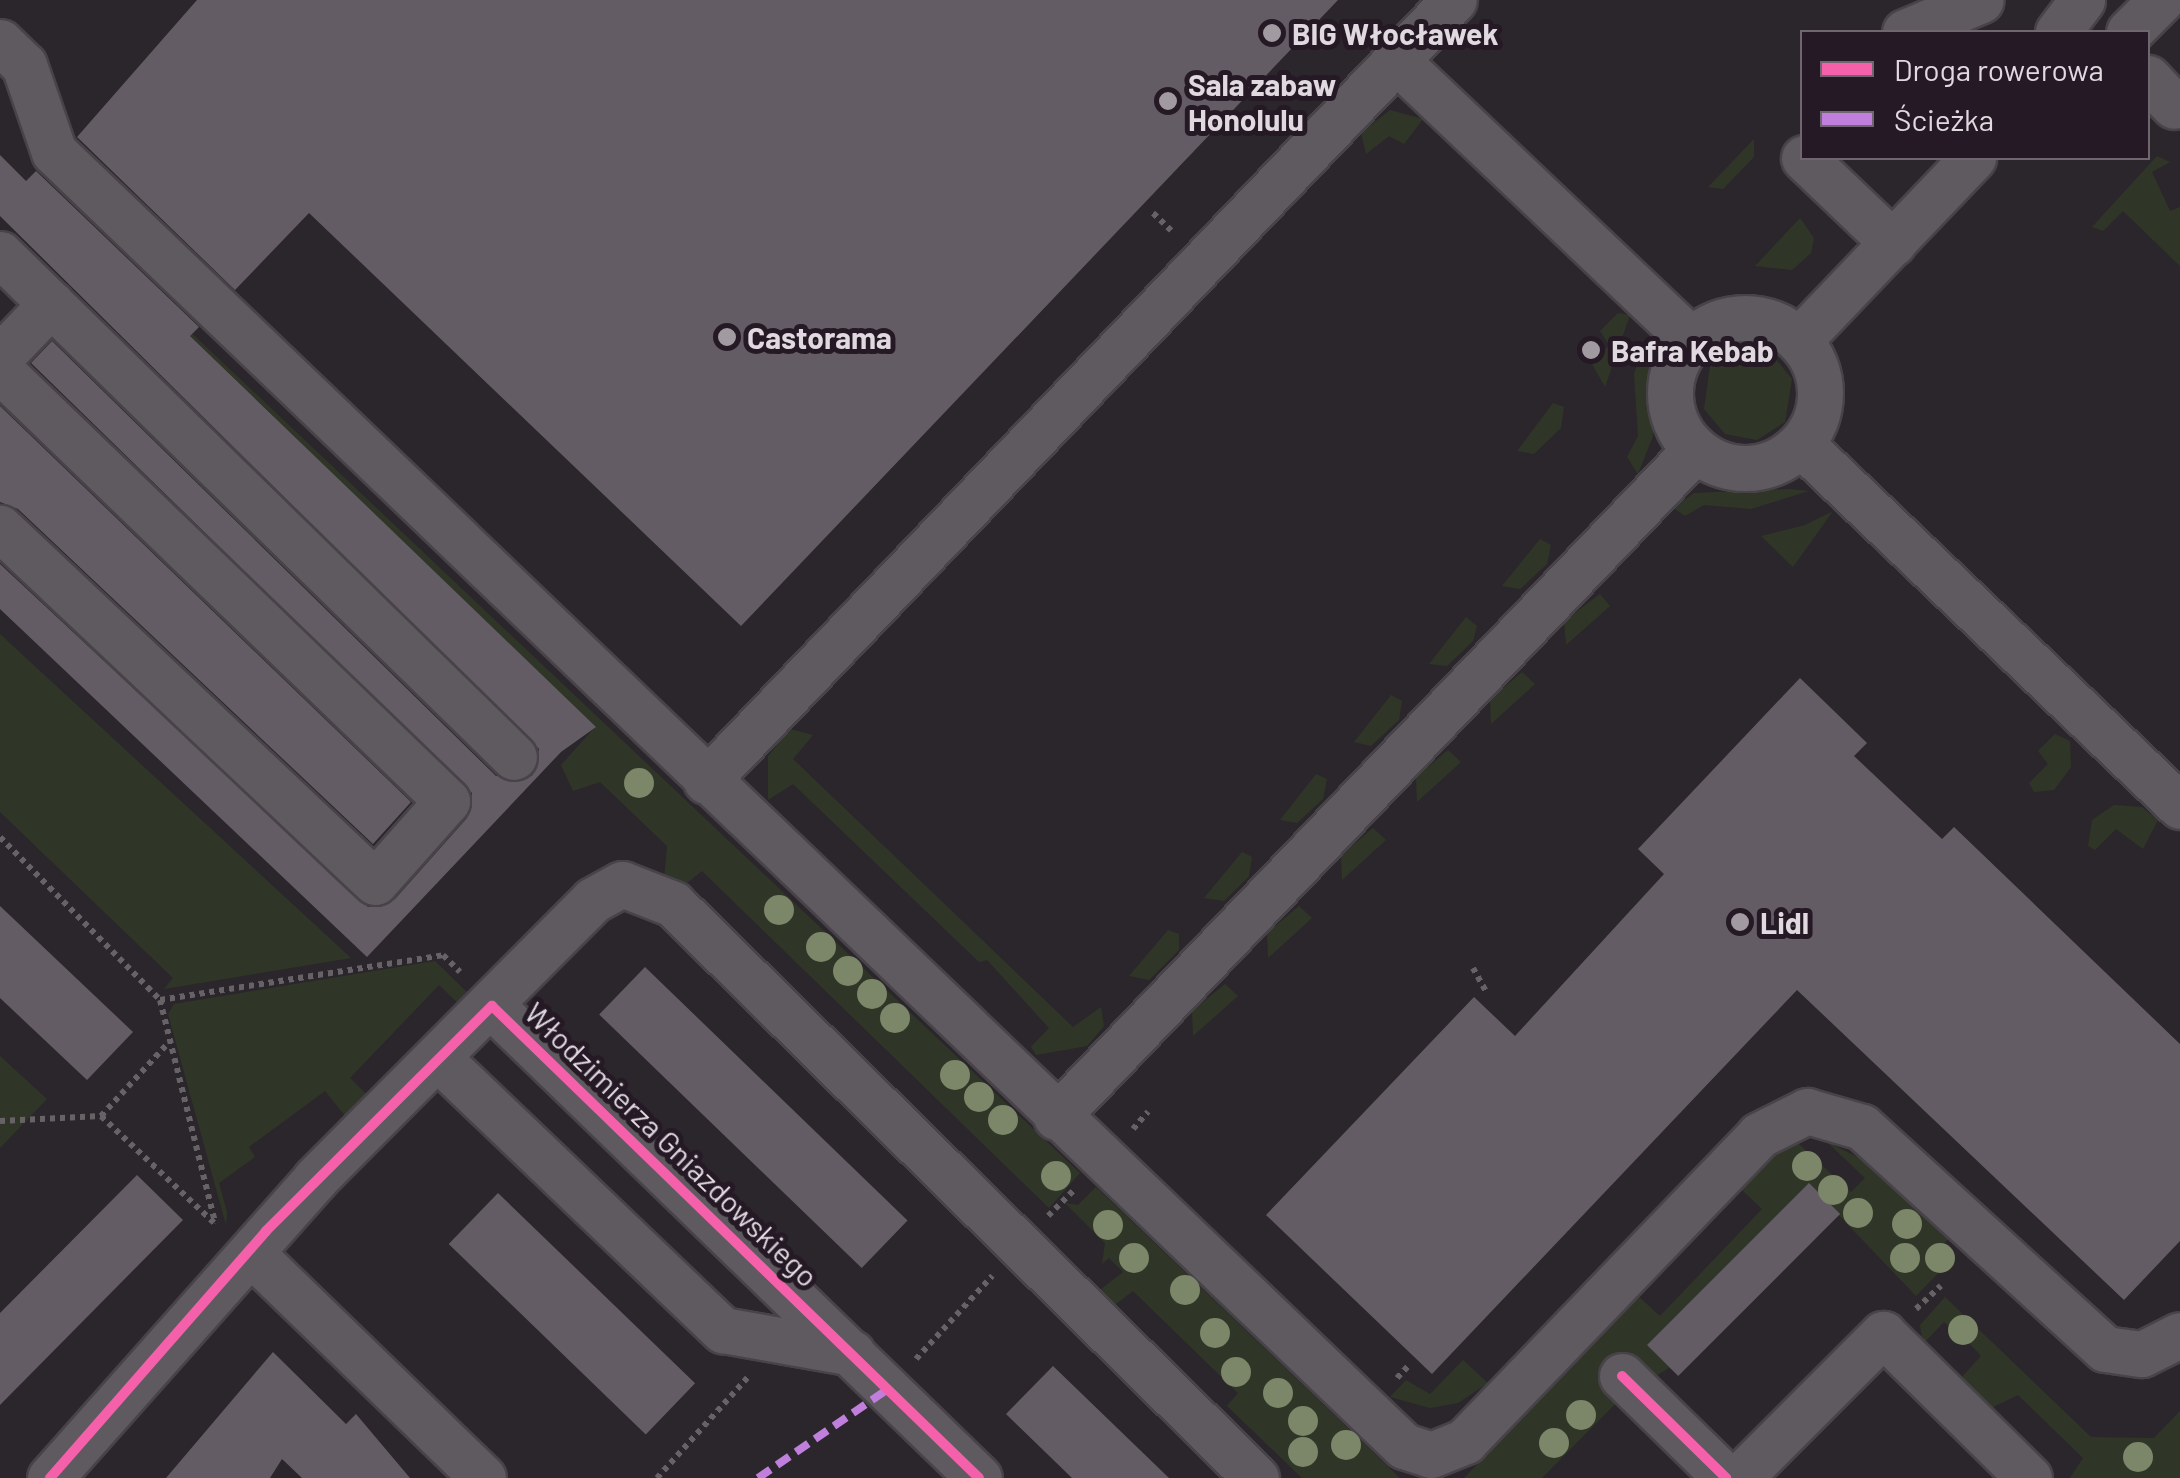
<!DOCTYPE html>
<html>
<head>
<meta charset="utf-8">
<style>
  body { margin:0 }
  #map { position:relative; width:2180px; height:1478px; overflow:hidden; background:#2b262b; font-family:Barlow,sans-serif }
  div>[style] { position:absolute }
  .green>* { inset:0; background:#303627 }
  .building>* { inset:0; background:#645c64; transform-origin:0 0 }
  .path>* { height:6px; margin-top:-3px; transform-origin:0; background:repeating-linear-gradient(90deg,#666266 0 5px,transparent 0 10px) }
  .roads { filter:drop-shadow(2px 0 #484349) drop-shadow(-2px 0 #484349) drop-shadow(0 2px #484349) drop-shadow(0 -2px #484349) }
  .minor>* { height:45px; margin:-22.5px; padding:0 22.5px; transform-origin:22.5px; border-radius:22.5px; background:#5f5a5f }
  .minor>.ring { margin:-22.5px; padding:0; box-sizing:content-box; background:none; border:45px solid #5f5a5f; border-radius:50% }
  .quiet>* { height:8px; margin-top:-4px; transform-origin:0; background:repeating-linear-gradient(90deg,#c07fdc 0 15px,transparent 0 23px) }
  .cycleway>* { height:10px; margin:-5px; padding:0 5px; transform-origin:5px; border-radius:5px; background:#f560ab }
  .trees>* { width:30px; height:30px; margin:-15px; border-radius:50%; background:#7c8669 }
  .dots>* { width:28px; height:28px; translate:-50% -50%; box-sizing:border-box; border:5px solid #241924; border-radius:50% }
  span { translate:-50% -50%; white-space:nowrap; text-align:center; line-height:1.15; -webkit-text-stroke:10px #241924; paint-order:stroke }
  .poi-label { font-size:30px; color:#e0d9e0; font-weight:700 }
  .left { translate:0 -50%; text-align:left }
  .street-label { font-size:30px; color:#e0d9e0 }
  .legend { position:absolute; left:1800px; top:30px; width:350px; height:130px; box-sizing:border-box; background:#241924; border:2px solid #6f666f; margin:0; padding:12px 18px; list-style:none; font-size:30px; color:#e0d9e0 }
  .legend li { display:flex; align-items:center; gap:20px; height:50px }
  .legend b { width:50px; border:2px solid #6f666f }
</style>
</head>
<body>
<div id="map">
  <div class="green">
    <i style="clip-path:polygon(1390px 110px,1423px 119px,1404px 144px,1389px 136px,1366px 154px,1361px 133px)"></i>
    <i style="clip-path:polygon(1754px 139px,1754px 157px,1723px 189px,1708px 187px)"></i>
    <i style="clip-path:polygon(0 152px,1080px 1173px,1049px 1208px,702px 871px,682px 887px,664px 880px,667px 846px,600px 782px,573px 791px,561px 765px,595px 727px)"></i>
    <i style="clip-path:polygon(2157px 156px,2170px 162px,2152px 172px,2170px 211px,2180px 207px,2180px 266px,2123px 211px,2103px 231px,2092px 227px)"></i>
    <i style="clip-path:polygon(1800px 218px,1814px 238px,1811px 253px,1792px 270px,1755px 266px)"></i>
    <i style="clip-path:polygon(1618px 313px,1630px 315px,1605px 387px,1592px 364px,1609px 345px,1600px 331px)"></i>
    <i style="clip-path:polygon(1647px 339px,1653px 436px,1638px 474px,1627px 457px,1638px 436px,1634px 374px)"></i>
    <i style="clip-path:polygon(1739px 348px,1771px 353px,1792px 379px,1785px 422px,1757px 440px,1725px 434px,1704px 409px,1710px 366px)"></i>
    <i style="clip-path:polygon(1553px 403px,1564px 407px,1561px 428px,1534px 454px,1517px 451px)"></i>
    <i style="clip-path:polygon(1787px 489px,1809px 491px,1751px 509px,1704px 505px,1685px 516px,1673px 508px,1694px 493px)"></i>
    <i style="clip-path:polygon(1833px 511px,1793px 567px,1761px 536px,1805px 525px)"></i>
    <i style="clip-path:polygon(1540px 539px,1551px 545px,1547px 564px,1520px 589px,1502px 586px)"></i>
    <i style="clip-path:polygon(1600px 594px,1610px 606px,1566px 645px,1564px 621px)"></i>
    <i style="clip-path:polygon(1466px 617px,1477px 626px,1473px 641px,1447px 666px,1429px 664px)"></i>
    <i style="clip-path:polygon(0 634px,351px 958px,164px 989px,173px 978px,0 812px)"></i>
    <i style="clip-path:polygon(1522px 672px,1535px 684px,1491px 724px,1490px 699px)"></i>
    <i style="clip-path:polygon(1391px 695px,1402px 701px,1399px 720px,1371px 746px,1354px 742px)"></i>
    <i style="clip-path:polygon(790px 729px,813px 735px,793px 759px,1073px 1027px,1101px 1007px,1104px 1026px,1087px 1046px,1036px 1055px,1031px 1047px,1049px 1028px,987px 960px,979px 962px,793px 784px,768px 800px,768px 756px)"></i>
    <i style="clip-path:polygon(2055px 734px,2070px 741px,2071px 767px,2054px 790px,2034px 792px,2029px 783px,2048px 764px,2038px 751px)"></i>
    <i style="clip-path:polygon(1448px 750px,1461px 762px,1417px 802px,1416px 777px)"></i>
    <i style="clip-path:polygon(1316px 774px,1327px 779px,1323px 799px,1297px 823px,1280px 820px)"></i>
    <i style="clip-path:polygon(2114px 805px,2142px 807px,2158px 820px,2143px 849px,2116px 829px,2095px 850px,2088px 846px,2092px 820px)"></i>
    <i style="clip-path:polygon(1373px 828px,1386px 840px,1342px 880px,1341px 855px)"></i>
    <i style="clip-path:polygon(1242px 852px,1252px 857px,1249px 876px,1224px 901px,1204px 898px)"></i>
    <i style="clip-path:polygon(1299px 906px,1312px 918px,1268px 958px,1267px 933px)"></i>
    <i style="clip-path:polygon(1168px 930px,1179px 934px,1179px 950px,1149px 980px,1129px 976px)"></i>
    <i style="clip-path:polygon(435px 961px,473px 998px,460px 1005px,439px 985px,350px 1078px,370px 1098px,352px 1124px,325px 1091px,249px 1147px,255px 1157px,219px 1183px,227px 1212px,226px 1225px,168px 1014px,174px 1004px)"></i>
    <i style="clip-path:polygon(1225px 984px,1238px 996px,1193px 1036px,1192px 1011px)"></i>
    <i style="clip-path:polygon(0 1056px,47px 1099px,0 1148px)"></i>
    <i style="clip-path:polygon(1827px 1142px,1870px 1163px,1948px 1239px,1939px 1250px,1951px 1260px,1916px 1296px,1809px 1184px,1650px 1347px,1670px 1367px,1620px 1399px,1542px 1478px,1464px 1478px,1638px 1296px,1660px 1316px,1762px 1209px,1740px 1188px,1768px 1159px,1798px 1143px,1851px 1192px,1865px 1178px)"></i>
    <i style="clip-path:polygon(1096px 1187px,1400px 1478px,1302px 1478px,1227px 1406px,1238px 1393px,1133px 1291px,1112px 1307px,1092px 1296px,1123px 1272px,1109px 1258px,1102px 1264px,1105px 1243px,1065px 1203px,1078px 1205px)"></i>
    <i style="clip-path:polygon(1945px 1297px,2091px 1437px,2154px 1438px,2180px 1411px,2180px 1478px,2070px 1478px,2083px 1458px,2018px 1395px,1993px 1407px,1959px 1380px,1981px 1356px,1972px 1346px,1944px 1322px,1923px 1344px,1920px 1325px)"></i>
    <i style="clip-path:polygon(1463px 1360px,1488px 1383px,1458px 1403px,1430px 1408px,1390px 1397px,1406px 1380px,1430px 1394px)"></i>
  </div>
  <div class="building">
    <i style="clip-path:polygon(197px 0,1338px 0,741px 626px,309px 213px,235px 290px,77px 137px)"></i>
    <i style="clip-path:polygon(0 155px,26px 181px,36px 171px,199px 327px,190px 336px,596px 727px,561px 752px,367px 957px,0 609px,0 564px,368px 907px,395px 899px,467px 818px,472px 793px,31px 363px,52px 341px,496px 776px,532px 776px,539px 749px,0 216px)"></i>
    <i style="clip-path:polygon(0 406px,411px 802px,373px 844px,18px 509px,0 502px)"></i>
    <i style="clip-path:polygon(1800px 678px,1867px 743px,1854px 756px,1942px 839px,1954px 827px,2180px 1044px,2180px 1241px,2124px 1300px,1797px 990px,1432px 1374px,1266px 1215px,1474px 997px,1515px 1036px,1664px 874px,1638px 849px)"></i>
    <i style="clip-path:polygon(0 906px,133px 1032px,87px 1080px,0 998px)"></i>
    <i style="left:645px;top:967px;width:365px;height:66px;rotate:44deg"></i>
    <i style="clip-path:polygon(137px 1175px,183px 1220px,0 1405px,0 1313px)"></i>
    <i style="left:1809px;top:1183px;width:44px;height:229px;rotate:45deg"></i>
    <i style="left:498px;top:1193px;width:274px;height:71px;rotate:44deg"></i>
    <i style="clip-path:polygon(273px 1352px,346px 1424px,356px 1414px,410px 1478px,302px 1478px,282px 1459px,270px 1478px,166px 1478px)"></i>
    <i style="clip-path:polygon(1053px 1366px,1169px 1478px,1072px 1478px,1006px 1414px)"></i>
  </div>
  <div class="path">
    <i style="left:1153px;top:213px;width:29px;rotate:44deg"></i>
    <i style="left:0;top:837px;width:228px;rotate:45.5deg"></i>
    <i style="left:160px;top:1000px;width:230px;rotate:76.1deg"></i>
    <i style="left:1473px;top:968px;width:29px;rotate:61deg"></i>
    <i style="left:160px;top:1000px;width:287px;rotate:-9deg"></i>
    <i style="left:443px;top:955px;width:24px;rotate:45deg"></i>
    <i style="left:101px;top:1116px;width:102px;rotate:-47.4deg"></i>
    <i style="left:0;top:1121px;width:101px;rotate:-2.8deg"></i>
    <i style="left:101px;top:1116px;width:156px;rotate:43.4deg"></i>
    <i style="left:1133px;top:1129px;width:23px;rotate:-49deg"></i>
    <i style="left:1048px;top:1216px;width:38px;rotate:-45deg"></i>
    <i style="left:1916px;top:1309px;width:34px;rotate:-43deg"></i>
    <i style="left:916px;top:1359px;width:113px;rotate:-47.5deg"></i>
    <i style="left:1397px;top:1378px;width:19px;rotate:-47deg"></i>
    <i style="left:657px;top:1478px;width:135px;rotate:-48deg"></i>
  </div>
  <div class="roads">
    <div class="minor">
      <i style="left:1905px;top:32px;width:82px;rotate:-22.8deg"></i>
      <i style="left:2058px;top:32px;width:40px;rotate:-53deg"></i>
      <i style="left:2129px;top:32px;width:45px;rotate:-45deg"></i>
      <i style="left:0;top:42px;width:33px;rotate:44deg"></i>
      <i style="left:24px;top:65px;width:92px;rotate:71deg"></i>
      <i style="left:54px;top:152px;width:1870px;rotate:43.79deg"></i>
      <i style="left:1404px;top:1446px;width:28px;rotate:18deg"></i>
      <i style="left:1431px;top:1455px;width:37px;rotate:-22deg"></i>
      <i style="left:1465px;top:1441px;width:424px;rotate:-46.1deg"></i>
      <i style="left:1759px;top:1135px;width:54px;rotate:-26.6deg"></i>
      <i style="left:1807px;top:1111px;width:57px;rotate:16.2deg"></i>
      <i style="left:1862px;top:1127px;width:329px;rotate:42.4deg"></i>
      <i style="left:2105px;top:1349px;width:37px;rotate:8deg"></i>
      <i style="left:2142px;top:1354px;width:42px;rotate:-26.6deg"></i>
      <i style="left:1396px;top:60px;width:407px;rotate:43.5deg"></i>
      <i style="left:2148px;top:78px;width:38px;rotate:47deg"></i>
      <i style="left:1804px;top:158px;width:123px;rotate:43.7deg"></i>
      <i style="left:0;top:254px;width:719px;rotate:44.38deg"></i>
      <i class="ring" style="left:1670px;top:318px;width:105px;height:105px"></i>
      <i style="left:1799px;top:340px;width:252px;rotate:-46.3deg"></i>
      <i style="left:0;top:357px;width:74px;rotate:-46.1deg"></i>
      <i style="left:0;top:370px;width:621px;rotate:43.96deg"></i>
      <i style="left:447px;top:801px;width:108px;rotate:131.6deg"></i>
      <i style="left:375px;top:882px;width:516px;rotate:-136.65deg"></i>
      <i style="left:1801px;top:444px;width:524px;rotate:43.69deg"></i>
      <i style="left:706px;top:781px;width:1081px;rotate:-46.24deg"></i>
      <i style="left:492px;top:1006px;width:678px;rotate:44.1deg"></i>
      <i style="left:439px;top:1059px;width:393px;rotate:43.7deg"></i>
      <i style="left:723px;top:1330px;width:131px;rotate:10.1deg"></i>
      <i style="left:1056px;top:1117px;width:924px;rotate:-46.23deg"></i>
      <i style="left:251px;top:1253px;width:323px;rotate:44.1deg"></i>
      <i style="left:1622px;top:1376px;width:146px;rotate:44.4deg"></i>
      <i style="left:50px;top:1478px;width:400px;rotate:-48.4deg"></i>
      <i style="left:315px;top:1179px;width:394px;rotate:-45.1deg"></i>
      <i style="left:593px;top:900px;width:33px;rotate:-29deg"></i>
      <i style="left:622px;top:884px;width:55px;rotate:21.4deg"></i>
      <i style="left:673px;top:904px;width:818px;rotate:44.55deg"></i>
      <i style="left:1739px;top:1478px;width:204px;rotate:-45deg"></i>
      <i style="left:1883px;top:1334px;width:205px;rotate:44.6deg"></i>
    </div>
  </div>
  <div class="quiet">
    <i style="left:758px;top:1478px;width:158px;rotate:-34.4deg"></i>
  </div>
  <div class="cycleway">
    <i style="left:1622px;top:1376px;width:146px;rotate:44.4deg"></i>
    <i style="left:50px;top:1478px;width:328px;rotate:-48.8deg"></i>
    <i style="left:266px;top:1231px;width:319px;rotate:-44.9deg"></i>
    <i style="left:492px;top:1006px;width:678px;rotate:44.1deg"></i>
  </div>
  <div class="trees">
    <i style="left:639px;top:783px"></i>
    <i style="left:779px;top:910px"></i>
    <i style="left:821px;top:947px"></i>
    <i style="left:848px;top:971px"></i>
    <i style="left:872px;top:994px"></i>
    <i style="left:895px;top:1018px"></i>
    <i style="left:955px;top:1075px"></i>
    <i style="left:979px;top:1097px"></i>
    <i style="left:1003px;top:1120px"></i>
    <i style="left:1807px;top:1166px"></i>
    <i style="left:1056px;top:1176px"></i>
    <i style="left:1833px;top:1190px"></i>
    <i style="left:1858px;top:1213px"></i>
    <i style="left:1907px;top:1224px"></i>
    <i style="left:1108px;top:1225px"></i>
    <i style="left:1134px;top:1258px"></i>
    <i style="left:1905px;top:1258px"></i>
    <i style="left:1940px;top:1258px"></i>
    <i style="left:1185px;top:1290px"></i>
    <i style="left:1963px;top:1330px"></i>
    <i style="left:1215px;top:1333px"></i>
    <i style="left:1236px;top:1372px"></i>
    <i style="left:1278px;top:1393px"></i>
    <i style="left:1581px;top:1415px"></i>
    <i style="left:1303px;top:1421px"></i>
    <i style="left:1554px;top:1443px"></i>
    <i style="left:1346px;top:1445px"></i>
    <i style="left:1303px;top:1452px"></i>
    <i style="left:2138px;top:1457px"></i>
  </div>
  <div class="dots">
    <i style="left:1272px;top:33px;background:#a19aa1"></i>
    <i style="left:1168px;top:101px;background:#a19aa1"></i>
    <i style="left:727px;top:337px;background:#a19aa1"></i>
    <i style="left:1591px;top:350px;background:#a19aa1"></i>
    <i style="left:1740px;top:922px;background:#a19aa1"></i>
  </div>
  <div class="poi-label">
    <span class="left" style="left:1292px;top:33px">BIG Włocławek</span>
    <span class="left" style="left:1188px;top:101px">Sala zabaw<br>Honolulu</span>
    <span class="left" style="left:747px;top:337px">Castorama</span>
    <span class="left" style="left:1611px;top:350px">Bafra Kebab</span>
    <span class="left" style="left:1760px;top:922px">Lidl</span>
  </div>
  <div class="street-label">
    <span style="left:672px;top:1144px;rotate:44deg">Włodzimierza Gniazdowskiego</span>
  </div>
  <ul class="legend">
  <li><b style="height:12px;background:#f560ab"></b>Droga rowerowa</li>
  <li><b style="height:12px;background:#c07fdc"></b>Ścieżka</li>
  </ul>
</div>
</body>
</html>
